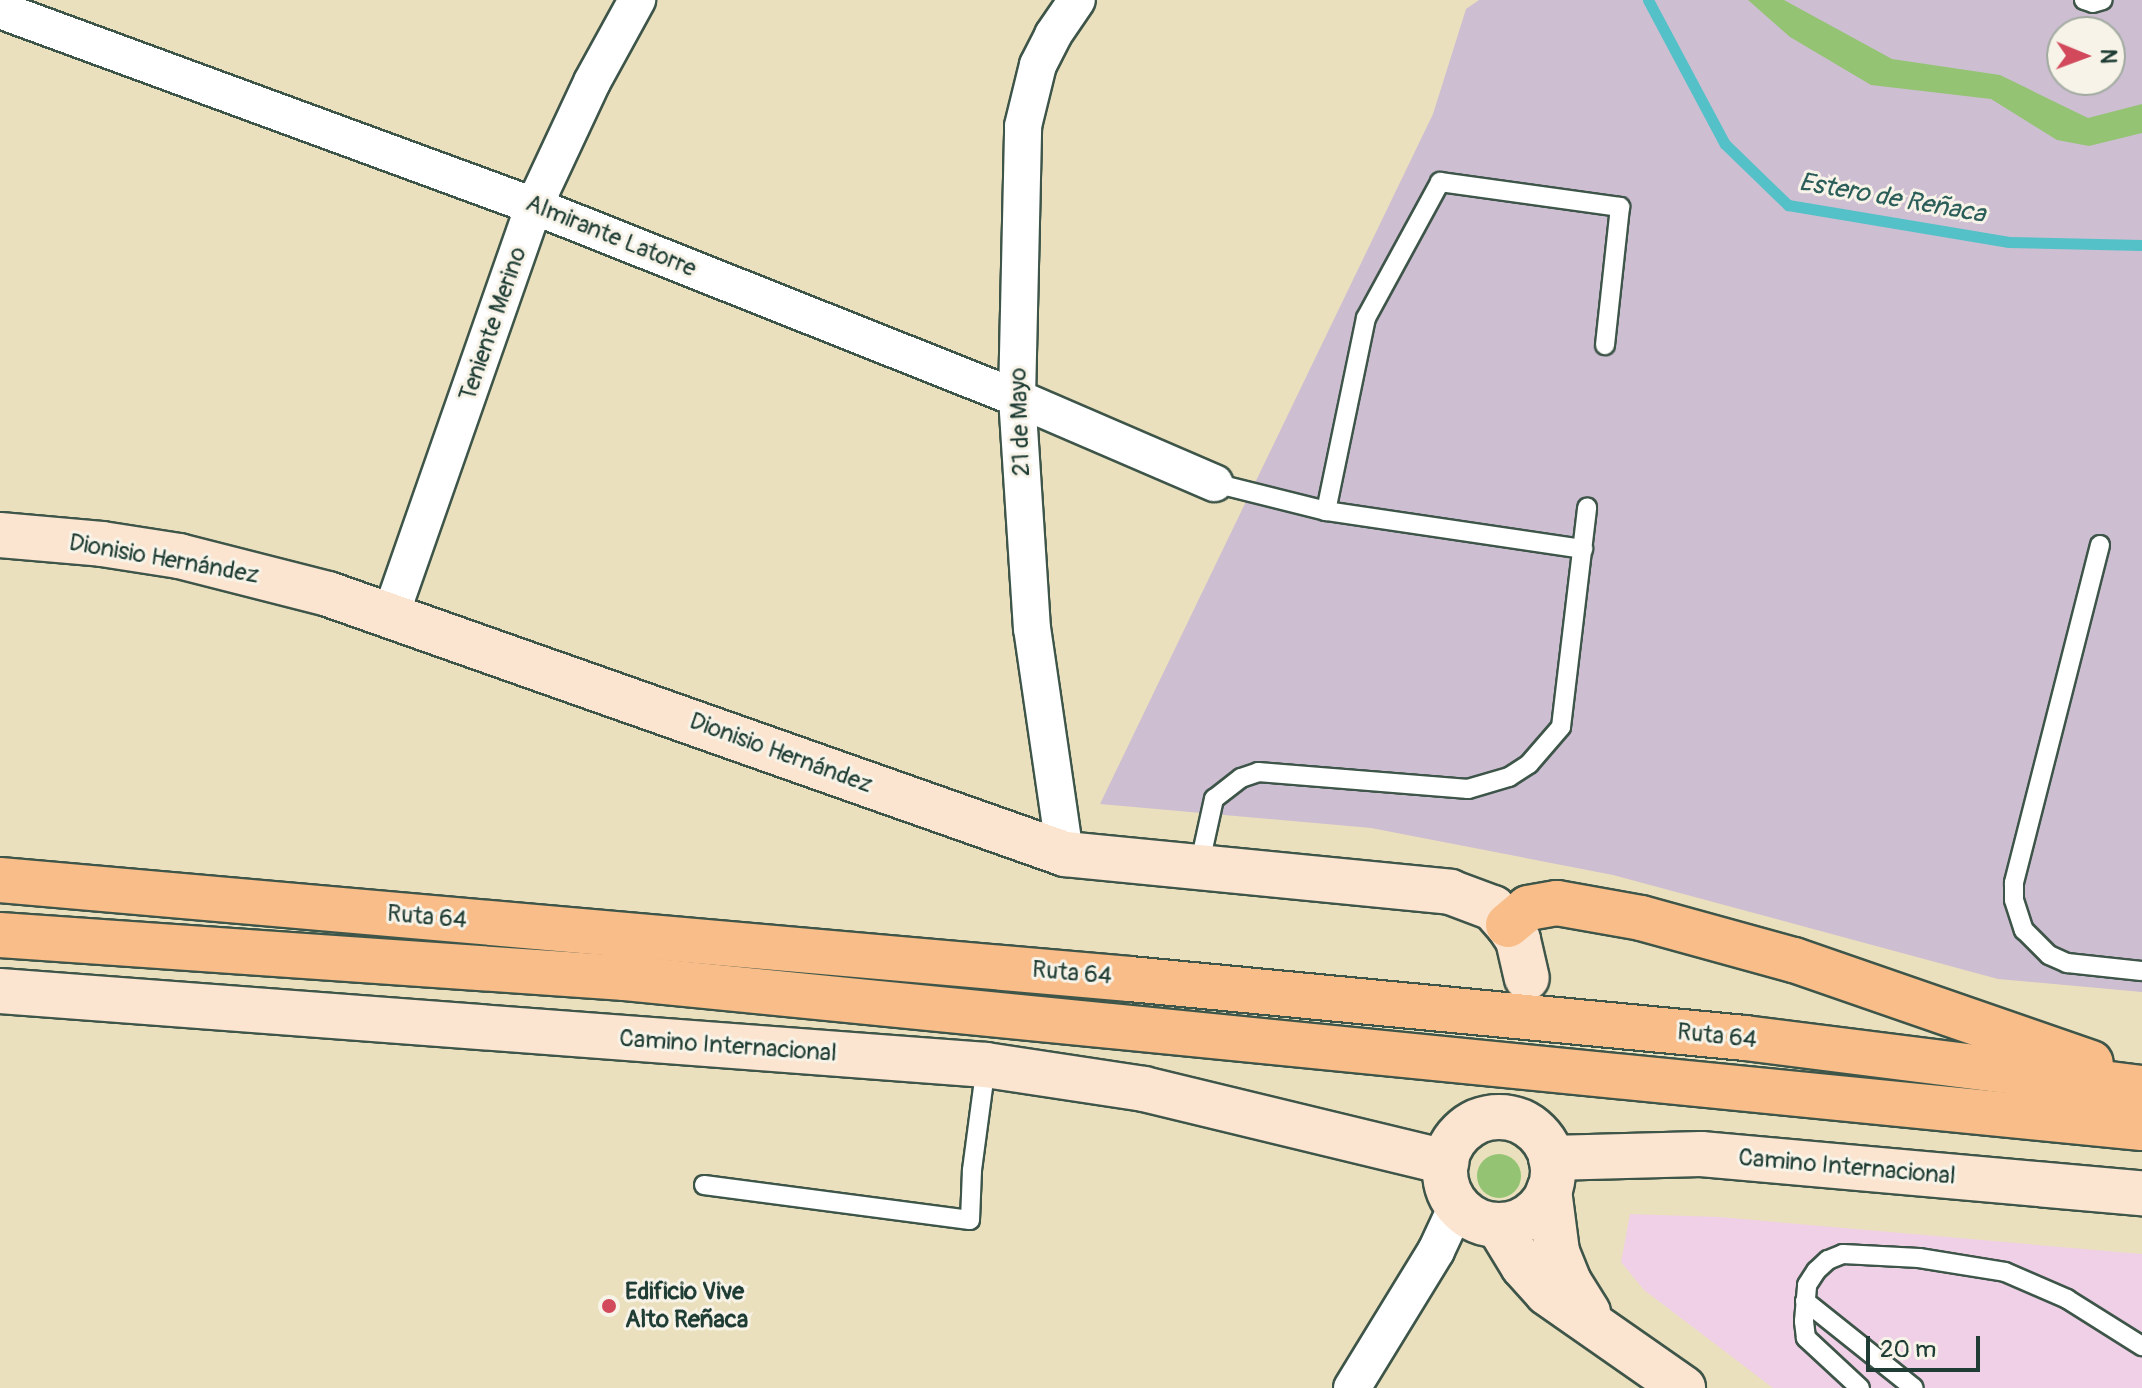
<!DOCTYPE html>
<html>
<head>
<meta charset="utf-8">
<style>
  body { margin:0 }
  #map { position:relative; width:2142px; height:1388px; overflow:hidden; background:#ebe0bd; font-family:Pangolin,sans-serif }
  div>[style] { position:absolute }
  .built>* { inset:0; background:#efd0e6 }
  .industrial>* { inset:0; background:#cdbed2 }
  .green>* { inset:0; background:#94c473 }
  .round { border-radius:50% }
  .stream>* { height:11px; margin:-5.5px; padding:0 5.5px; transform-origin:5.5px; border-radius:5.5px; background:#53c1c7 }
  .roads { filter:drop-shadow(2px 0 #3e5549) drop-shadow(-2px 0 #3e5549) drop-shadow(0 2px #3e5549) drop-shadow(0 -2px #3e5549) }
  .lane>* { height:18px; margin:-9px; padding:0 9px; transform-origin:9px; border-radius:9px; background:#fff }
  .street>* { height:36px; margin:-18px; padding:0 18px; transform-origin:18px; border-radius:18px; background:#fff }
  .secondary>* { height:44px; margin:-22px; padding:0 22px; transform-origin:22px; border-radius:22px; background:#fce5d0 }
  .secondary>.ring { margin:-22px; padding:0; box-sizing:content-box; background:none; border:44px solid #fce5d0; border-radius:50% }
  .highway>* { height:44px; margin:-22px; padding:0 22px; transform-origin:22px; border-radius:22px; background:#f8bd89 }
  .dots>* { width:22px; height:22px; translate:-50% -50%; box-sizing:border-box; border:4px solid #f7f3e8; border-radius:50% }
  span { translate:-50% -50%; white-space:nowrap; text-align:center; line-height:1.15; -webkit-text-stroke:6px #f7f3e8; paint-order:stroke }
  .street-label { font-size:24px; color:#1f3d34 }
  .poi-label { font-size:24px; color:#1f3d34; font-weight:700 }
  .left { translate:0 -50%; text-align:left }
  .water-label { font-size:26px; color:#2c5e59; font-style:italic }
  .north { position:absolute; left:2046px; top:16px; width:80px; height:80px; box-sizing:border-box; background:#f7f3e8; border:2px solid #a1aaa0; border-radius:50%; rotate:91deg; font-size:22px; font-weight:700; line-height:32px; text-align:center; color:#1f3d34 }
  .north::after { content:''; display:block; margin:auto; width:28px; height:36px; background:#d1495b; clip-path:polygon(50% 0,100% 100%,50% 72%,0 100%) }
  .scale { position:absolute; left:1866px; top:1336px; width:114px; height:36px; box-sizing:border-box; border:4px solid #1f3d34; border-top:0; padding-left:10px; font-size:24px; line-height:28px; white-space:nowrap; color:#1f3d34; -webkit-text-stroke:6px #f7f3e8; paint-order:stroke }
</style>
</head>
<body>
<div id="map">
  <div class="built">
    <i style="clip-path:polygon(1630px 1214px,1719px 1217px,2142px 1254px,2142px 1388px,1773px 1388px,1644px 1290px,1621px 1262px)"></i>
  </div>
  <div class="industrial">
    <i style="clip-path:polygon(evenodd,1479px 0,2142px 0,2142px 992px,1998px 979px,1613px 875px,1371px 828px,1100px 804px,1433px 114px,1466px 9px,1479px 0,2062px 32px,2110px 32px,2110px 80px,2062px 80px,2062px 32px)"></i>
  </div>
  <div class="green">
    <i style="clip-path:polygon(1748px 0,1784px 0,1892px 59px,2000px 75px,2088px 118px,2142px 104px,2142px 133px,2089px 146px,2057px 140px,1991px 99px,1871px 85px,1790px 37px)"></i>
    <i class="round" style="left:1477px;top:1154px;width:44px;height:44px"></i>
  </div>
  <div class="stream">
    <i style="left:1648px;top:0;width:163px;rotate:61.9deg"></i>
    <i style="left:1725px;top:144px;width:88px;rotate:44.1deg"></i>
    <i style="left:1788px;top:205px;width:224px;rotate:9.5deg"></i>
    <i style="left:2009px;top:242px;width:133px;rotate:1.3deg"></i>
  </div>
  <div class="roads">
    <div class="lane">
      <i style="left:2084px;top:0;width:9px;rotate:18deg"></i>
      <i style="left:2093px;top:3px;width:10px;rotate:-17deg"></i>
      <i style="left:1214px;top:483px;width:115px;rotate:14deg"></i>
      <i style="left:1326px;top:511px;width:260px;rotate:8.4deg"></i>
      <i style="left:1326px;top:511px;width:197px;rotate:-78.3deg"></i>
      <i style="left:1366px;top:318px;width:155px;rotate:-61.4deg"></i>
      <i style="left:1440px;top:182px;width:182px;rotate:7.9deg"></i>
      <i style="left:1620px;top:207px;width:139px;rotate:96.2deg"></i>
      <i style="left:2100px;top:545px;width:349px;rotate:104.3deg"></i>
      <i style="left:2014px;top:883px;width:17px;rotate:90deg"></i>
      <i style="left:2014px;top:900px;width:32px;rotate:72deg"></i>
      <i style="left:2024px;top:930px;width:35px;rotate:45deg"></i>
      <i style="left:2049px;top:955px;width:20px;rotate:24deg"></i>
      <i style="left:2067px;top:963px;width:75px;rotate:6.1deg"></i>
      <i style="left:1199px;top:867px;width:70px;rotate:-77.6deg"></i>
      <i style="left:1214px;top:799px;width:34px;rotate:-38deg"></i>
      <i style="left:1241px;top:778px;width:18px;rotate:-19deg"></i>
      <i style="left:1258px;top:772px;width:211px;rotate:4.6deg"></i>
      <i style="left:1468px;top:789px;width:43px;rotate:-16.3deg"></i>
      <i style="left:1509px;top:777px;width:24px;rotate:-33deg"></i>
      <i style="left:1529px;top:764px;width:49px;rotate:-49.1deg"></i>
      <i style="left:1561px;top:727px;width:221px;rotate:-83.2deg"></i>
      <i style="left:704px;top:1185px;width:268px;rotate:7.5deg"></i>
      <i style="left:970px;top:1220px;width:50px;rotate:-87.7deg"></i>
      <i style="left:972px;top:1170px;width:106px;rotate:-82.4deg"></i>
      <i style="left:1805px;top:1301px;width:139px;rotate:38.6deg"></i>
      <i style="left:1860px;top:1388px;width:74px;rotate:-137.2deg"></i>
      <i style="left:1806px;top:1338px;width:17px;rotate:-97deg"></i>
      <i style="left:1804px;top:1321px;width:36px;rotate:-85deg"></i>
      <i style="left:1807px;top:1285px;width:17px;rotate:-57deg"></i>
      <i style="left:1816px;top:1271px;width:16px;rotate:-43deg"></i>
      <i style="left:1828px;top:1260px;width:16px;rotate:-22deg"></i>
      <i style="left:1843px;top:1254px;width:76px;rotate:3deg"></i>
      <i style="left:1919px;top:1258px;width:87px;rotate:9.2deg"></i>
      <i style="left:2005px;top:1272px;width:68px;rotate:23.5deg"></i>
      <i style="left:2067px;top:1299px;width:89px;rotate:32.1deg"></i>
    </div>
    <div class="street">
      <i style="left:0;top:10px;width:569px;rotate:20.16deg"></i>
      <i style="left:534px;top:206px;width:520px;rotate:21.68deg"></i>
      <i style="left:1017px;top:398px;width:215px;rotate:23.3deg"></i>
      <i style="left:391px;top:614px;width:432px;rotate:-70.7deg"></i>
      <i style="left:534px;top:206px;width:137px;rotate:-64.9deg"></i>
      <i style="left:592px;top:82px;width:94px;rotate:-61.2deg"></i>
      <i style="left:1065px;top:854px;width:227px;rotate:-98.3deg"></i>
      <i style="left:1032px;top:629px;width:231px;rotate:-93.7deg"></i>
      <i style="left:1017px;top:398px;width:272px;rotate:-88.7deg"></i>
      <i style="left:1023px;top:126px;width:63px;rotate:-76.2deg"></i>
      <i style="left:1038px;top:65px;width:34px;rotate:-63deg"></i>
      <i style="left:1053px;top:35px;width:42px;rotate:-55.6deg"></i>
      <i style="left:1352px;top:1388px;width:161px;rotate:-58.5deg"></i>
      <i style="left:1436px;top:1251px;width:50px;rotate:-65deg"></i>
    </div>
    <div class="secondary">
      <i style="left:0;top:535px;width:102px;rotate:5deg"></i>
      <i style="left:102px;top:544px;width:78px;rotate:8.9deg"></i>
      <i style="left:179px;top:556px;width:154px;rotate:14.3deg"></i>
      <i style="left:328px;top:594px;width:782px;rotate:19.43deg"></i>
      <i style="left:1065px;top:854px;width:387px;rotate:5.6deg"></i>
      <i style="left:1450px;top:892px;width:46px;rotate:20.4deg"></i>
      <i style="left:1493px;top:908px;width:23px;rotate:49deg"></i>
      <i style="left:1508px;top:925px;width:18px;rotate:56deg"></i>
      <i style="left:1518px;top:940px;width:39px;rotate:77deg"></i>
      <i style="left:0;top:991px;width:989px;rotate:4.29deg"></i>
      <i style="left:986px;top:1065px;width:160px;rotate:8.6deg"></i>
      <i style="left:1144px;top:1089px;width:311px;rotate:13.6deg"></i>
      <i class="ring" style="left:1445px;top:1117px;width:64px;height:64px"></i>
      <i style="left:1551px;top:1158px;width:150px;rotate:-1.5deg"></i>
      <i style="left:1701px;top:1154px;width:443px;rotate:5.1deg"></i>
      <i style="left:1549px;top:1190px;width:63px;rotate:82.6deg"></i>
      <i style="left:1557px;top:1252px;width:32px;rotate:68deg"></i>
      <i style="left:1569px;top:1282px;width:36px;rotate:58deg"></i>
      <i style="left:1498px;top:1225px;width:48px;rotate:58.6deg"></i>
      <i style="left:1523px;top:1266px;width:36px;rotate:48deg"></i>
      <i style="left:1547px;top:1293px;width:166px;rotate:34.9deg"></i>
    </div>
    <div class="highway">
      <i style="left:0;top:880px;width:1134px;rotate:5.01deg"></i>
      <i style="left:1130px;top:979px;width:618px;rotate:5.48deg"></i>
      <i style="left:1745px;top:1038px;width:400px;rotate:7.2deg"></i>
      <i style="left:1508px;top:925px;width:26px;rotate:-40deg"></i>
      <i style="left:1528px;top:908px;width:29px;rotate:-10deg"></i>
      <i style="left:1557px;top:903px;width:85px;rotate:10.1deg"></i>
      <i style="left:1641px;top:918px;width:159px;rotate:15.4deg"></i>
      <i style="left:1794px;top:960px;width:314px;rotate:19.1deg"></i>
      <i style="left:0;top:935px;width:626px;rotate:3.94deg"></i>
      <i style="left:625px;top:978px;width:1524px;rotate:5.65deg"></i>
    </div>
  </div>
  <div class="dots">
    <i style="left:609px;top:1306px;background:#d1495b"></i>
  </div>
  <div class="street-label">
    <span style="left:611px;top:236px;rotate:22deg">Almirante Latorre</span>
    <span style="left:493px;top:324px;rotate:-71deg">Teniente Merino</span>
    <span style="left:1020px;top:422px;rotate:-92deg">21 de Mayo</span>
    <span style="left:164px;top:559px;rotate:10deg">Dionisio Hernández</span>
    <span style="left:781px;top:753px;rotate:20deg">Dionisio Hernández</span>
    <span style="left:427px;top:917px;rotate:5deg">Ruta 64</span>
    <span style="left:1072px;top:973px;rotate:5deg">Ruta 64</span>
    <span style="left:1717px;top:1036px;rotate:6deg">Ruta 64</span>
    <span style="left:728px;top:1046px;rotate:4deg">Camino Internacional</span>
    <span style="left:1847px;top:1167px;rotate:5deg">Camino Internacional</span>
  </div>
  <div class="poi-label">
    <span class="left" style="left:625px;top:1306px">Edificio Vive<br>Alto Reñaca</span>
  </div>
  <div class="water-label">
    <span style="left:1892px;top:199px;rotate:10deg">Estero de Reñaca</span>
  </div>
  <div class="north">N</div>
  <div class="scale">20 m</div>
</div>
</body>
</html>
